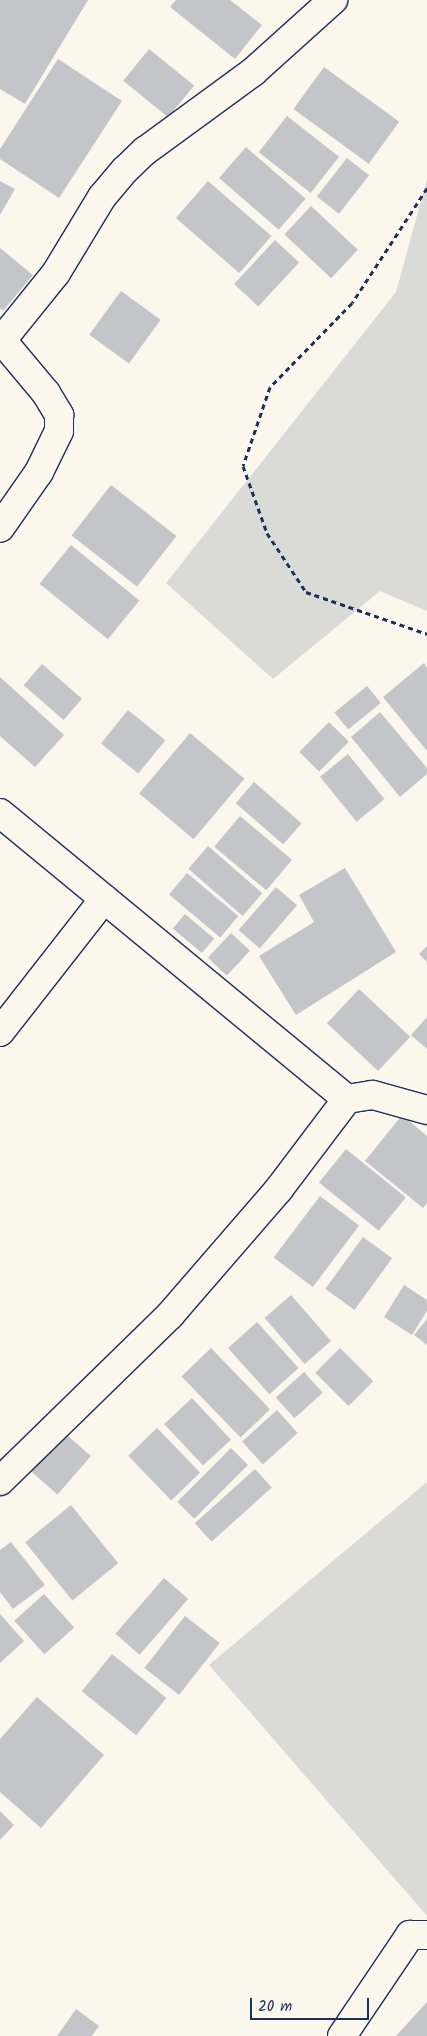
<!DOCTYPE html>
<html>
<head>
<meta charset="utf-8">
<style>
  body { margin:0 }
  #map { position:relative; width:427px; height:2036px; overflow:hidden; background:#fbf7ec; font-family:Kalam,sans-serif }
  div>[style] { position:absolute }
  .green>* { inset:0; background:#dadad7 }
  .building>* { inset:0; background:#c3c5c9; transform-origin:0 0 }
  .path>* { height:3px; margin-top:-1.5px; transform-origin:0; background:repeating-linear-gradient(90deg,#1b2f5e 0 5px,transparent 0 9px) }
  .roads { filter:drop-shadow(1px 0 #1b2f5e) drop-shadow(-1px 0 #1b2f5e) drop-shadow(0 1px #1b2f5e) drop-shadow(0 -1px #1b2f5e) }
  .minor>* { height:28px; margin:-14px; padding:0 14px; transform-origin:14px; border-radius:14px; background:#fbf7ec }
  span { translate:-50% -50%; white-space:nowrap; text-align:center; line-height:1.15; -webkit-text-stroke:4px #fbf7ec; paint-order:stroke }
  .scale { position:absolute; left:250px; top:1998px; width:119px; height:22px; box-sizing:border-box; border:2px solid #1b2f5e; border-top:0; padding-left:6px; font-size:15px; line-height:18px; white-space:nowrap; color:#1b2f5e; -webkit-text-stroke:4px #fbf7ec; paint-order:stroke }
</style>
</head>
<body>
<div id="map">
  <div class="green">
    <i style="clip-path:polygon(427px 179px,427px 611px,380px 591px,273px 679px,166px 583px,396px 292px)"></i>
    <i style="clip-path:polygon(427px 1482px,427px 1916px,209px 1665px)"></i>
  </div>
  <div class="building">
    <i style="clip-path:polygon(0 0,88px 0,25px 104px,0 89px)"></i>
    <i style="clip-path:polygon(176px 0,230px 0,262px 25px,235px 59px,170px 7px)"></i>
    <i style="left:149px;top:49px;width:58px;height:41px;rotate:39deg"></i>
    <i style="clip-path:polygon(58px 59px,122px 101px,59px 198px,0 159px,0 149px)"></i>
    <i style="left:324px;top:67px;width:93px;height:52px;rotate:36deg"></i>
    <i style="left:287px;top:116px;width:66px;height:46px;rotate:38deg"></i>
    <i style="left:246px;top:147px;width:79px;height:41px;rotate:41deg"></i>
    <i style="left:347px;top:158px;width:28px;height:49px;rotate:38deg"></i>
    <i style="clip-path:polygon(0 181px,15px 189px,0 215px)"></i>
    <i style="left:208px;top:181px;width:84px;height:49px;rotate:41deg"></i>
    <i style="left:311px;top:206px;width:64px;height:39px;rotate:43deg"></i>
    <i style="left:275px;top:240px;width:33px;height:60px;rotate:43deg"></i>
    <i style="clip-path:polygon(0 248px,33px 275px,3px 311px,0 308px)"></i>
    <i style="left:121px;top:291px;width:49px;height:54px;rotate:36deg"></i>
    <i style="left:111px;top:485px;width:83px;height:64px;rotate:38deg"></i>
    <i style="left:71px;top:545px;width:88px;height:50px;rotate:39deg"></i>
    <i style="clip-path:polygon(424px 663px,427px 668px,427px 751px,383px 697px)"></i>
    <i style="left:42px;top:664px;width:53px;height:28px;rotate:41deg"></i>
    <i style="clip-path:polygon(0 677px,64px 735px,35px 767px,0 736px)"></i>
    <i style="left:367px;top:686px;width:22px;height:42px;rotate:51deg"></i>
    <i style="left:128px;top:710px;width:48px;height:43px;rotate:39deg"></i>
    <i style="clip-path:polygon(380px 712px,427px 768px,427px 774px,400px 797px,351px 737px)"></i>
    <i style="left:329px;top:722px;width:28px;height:42px;rotate:45deg"></i>
    <i style="left:190px;top:733px;width:71px;height:79px;rotate:40deg"></i>
    <i style="left:348px;top:754px;width:58px;height:36px;rotate:51deg"></i>
    <i style="left:254px;top:782px;width:63px;height:28px;rotate:41deg"></i>
    <i style="left:240px;top:816px;width:68px;height:40px;rotate:40deg"></i>
    <i style="left:208px;top:846px;width:72px;height:30px;rotate:41deg"></i>
    <i style="clip-path:polygon(345px 868px,396px 952px,296px 1015px,259px 956px,314px 922px,299px 895px)"></i>
    <i style="left:187px;top:873px;width:67px;height:28px;rotate:40deg"></i>
    <i style="left:276px;top:887px;width:28px;height:57px;rotate:41deg"></i>
    <i style="left:185px;top:914px;width:38px;height:19px;rotate:40deg"></i>
    <i style="left:231px;top:933px;width:26px;height:34px;rotate:43deg"></i>
    <i style="clip-path:polygon(427px 946px,427px 962px,419px 954px)"></i>
    <i style="left:359px;top:989px;width:70px;height:47px;rotate:43deg"></i>
    <i style="clip-path:polygon(427px 1017px,427px 1049px,411px 1035px)"></i>
    <i style="clip-path:polygon(402px 1115px,427px 1136px,427px 1203px,423px 1208px,365px 1161px)"></i>
    <i style="left:346px;top:1149px;width:77px;height:43px;rotate:39deg"></i>
    <i style="left:320px;top:1196px;width:49px;height:77px;rotate:37deg"></i>
    <i style="left:363px;top:1237px;width:36px;height:64px;rotate:36deg"></i>
    <i style="clip-path:polygon(404px 1285px,427px 1300px,427px 1311px,412px 1335px,384px 1317px)"></i>
    <i style="left:291px;top:1295px;width:61px;height:35px;rotate:49deg"></i>
    <i style="clip-path:polygon(427px 1319px,427px 1345px,414px 1335px)"></i>
    <i style="left:257px;top:1322px;width:62px;height:39px;rotate:48deg"></i>
    <i style="left:211px;top:1348px;width:85px;height:41px;rotate:46deg"></i>
    <i style="left:340px;top:1348px;width:47px;height:35px;rotate:45deg"></i>
    <i style="left:304px;top:1372px;width:28px;height:38px;rotate:48deg"></i>
    <i style="left:192px;top:1398px;width:57px;height:38px;rotate:47deg"></i>
    <i style="left:277px;top:1410px;width:31px;height:47px;rotate:48deg"></i>
    <i style="left:157px;top:1428px;width:62px;height:40px;rotate:46deg"></i>
    <i style="left:60px;top:1429px;width:41px;height:51px;rotate:41deg"></i>
    <i style="left:231px;top:1448px;width:24px;height:76px;rotate:45deg"></i>
    <i style="left:255px;top:1469px;width:25px;height:81px;rotate:48deg"></i>
    <i style="left:71px;top:1505px;width:75px;height:59px;rotate:51deg"></i>
    <i style="clip-path:polygon(11px 1542px,45px 1585px,13px 1609px,0 1592px,0 1550px)"></i>
    <i style="left:164px;top:1578px;width:32px;height:74px;rotate:41deg"></i>
    <i style="left:44px;top:1594px;width:45px;height:40px;rotate:48deg"></i>
    <i style="clip-path:polygon(0 1614px,24px 1641px,0 1663px)"></i>
    <i style="left:185px;top:1616px;width:44px;height:66px;rotate:38deg"></i>
    <i style="left:112px;top:1654px;width:70px;height:48px;rotate:39deg"></i>
    <i style="clip-path:polygon(37px 1697px,104px 1755px,41px 1828px,0 1792px,0 1739px)"></i>
    <i style="clip-path:polygon(0 1811px,14px 1825px,0 1840px)"></i>
    <i style="clip-path:polygon(427px 2002px,427px 2036px,396px 2036px)"></i>
    <i style="clip-path:polygon(76px 2009px,99px 2026px,92px 2036px,57px 2036px)"></i>
  </div>
  <div class="path">
    <i style="left:427px;top:188px;width:137px;rotate:123.1deg"></i>
    <i style="left:352px;top:303px;width:117px;rotate:134.3deg"></i>
    <i style="left:270px;top:387px;width:83px;rotate:108.9deg"></i>
    <i style="left:243px;top:466px;width:71px;rotate:70.3deg"></i>
    <i style="left:267px;top:533px;width:71px;rotate:56.5deg"></i>
    <i style="left:306px;top:592px;width:128px;rotate:19.1deg"></i>
  </div>
  <div class="roads">
    <div class="minor">
      <i style="left:0;top:338px;width:72px;rotate:50.1deg"></i>
      <i style="left:46px;top:393px;width:26px;rotate:59deg"></i>
      <i style="left:59px;top:415px;width:16px;rotate:90deg"></i>
      <i style="left:59px;top:431px;width:46px;rotate:116deg"></i>
      <i style="left:39px;top:472px;width:68px;rotate:124.9deg"></i>
      <i style="left:2px;top:340px;width:86px;rotate:-51.1deg"></i>
      <i style="left:56px;top:273px;width:89px;rotate:-58.8deg"></i>
      <i style="left:102px;top:197px;width:35px;rotate:-50deg"></i>
      <i style="left:125px;top:170px;width:28px;rotate:-44deg"></i>
      <i style="left:145px;top:151px;width:134px;rotate:-36.2deg"></i>
      <i style="left:253px;top:72px;width:108px;rotate:-42deg"></i>
      <i style="left:0;top:813px;width:450px;rotate:39.5deg"></i>
      <i style="left:347px;top:1099px;width:26px;rotate:-9deg"></i>
      <i style="left:373px;top:1095px;width:56px;rotate:15.5deg"></i>
      <i style="left:0;top:1032px;width:169px;rotate:-52deg"></i>
      <i style="left:0;top:1481px;width:238px;rotate:-44.3deg"></i>
      <i style="left:170px;top:1315px;width:167px;rotate:-49.1deg"></i>
      <i style="left:279px;top:1189px;width:113px;rotate:-52.9deg"></i>
      <i style="left:342px;top:2036px;width:122px;rotate:-56deg"></i>
      <i style="left:410px;top:1935px;width:17px"></i>
    </div>
  </div>
  <div class="scale">20 m</div>
</div>
</body>
</html>
